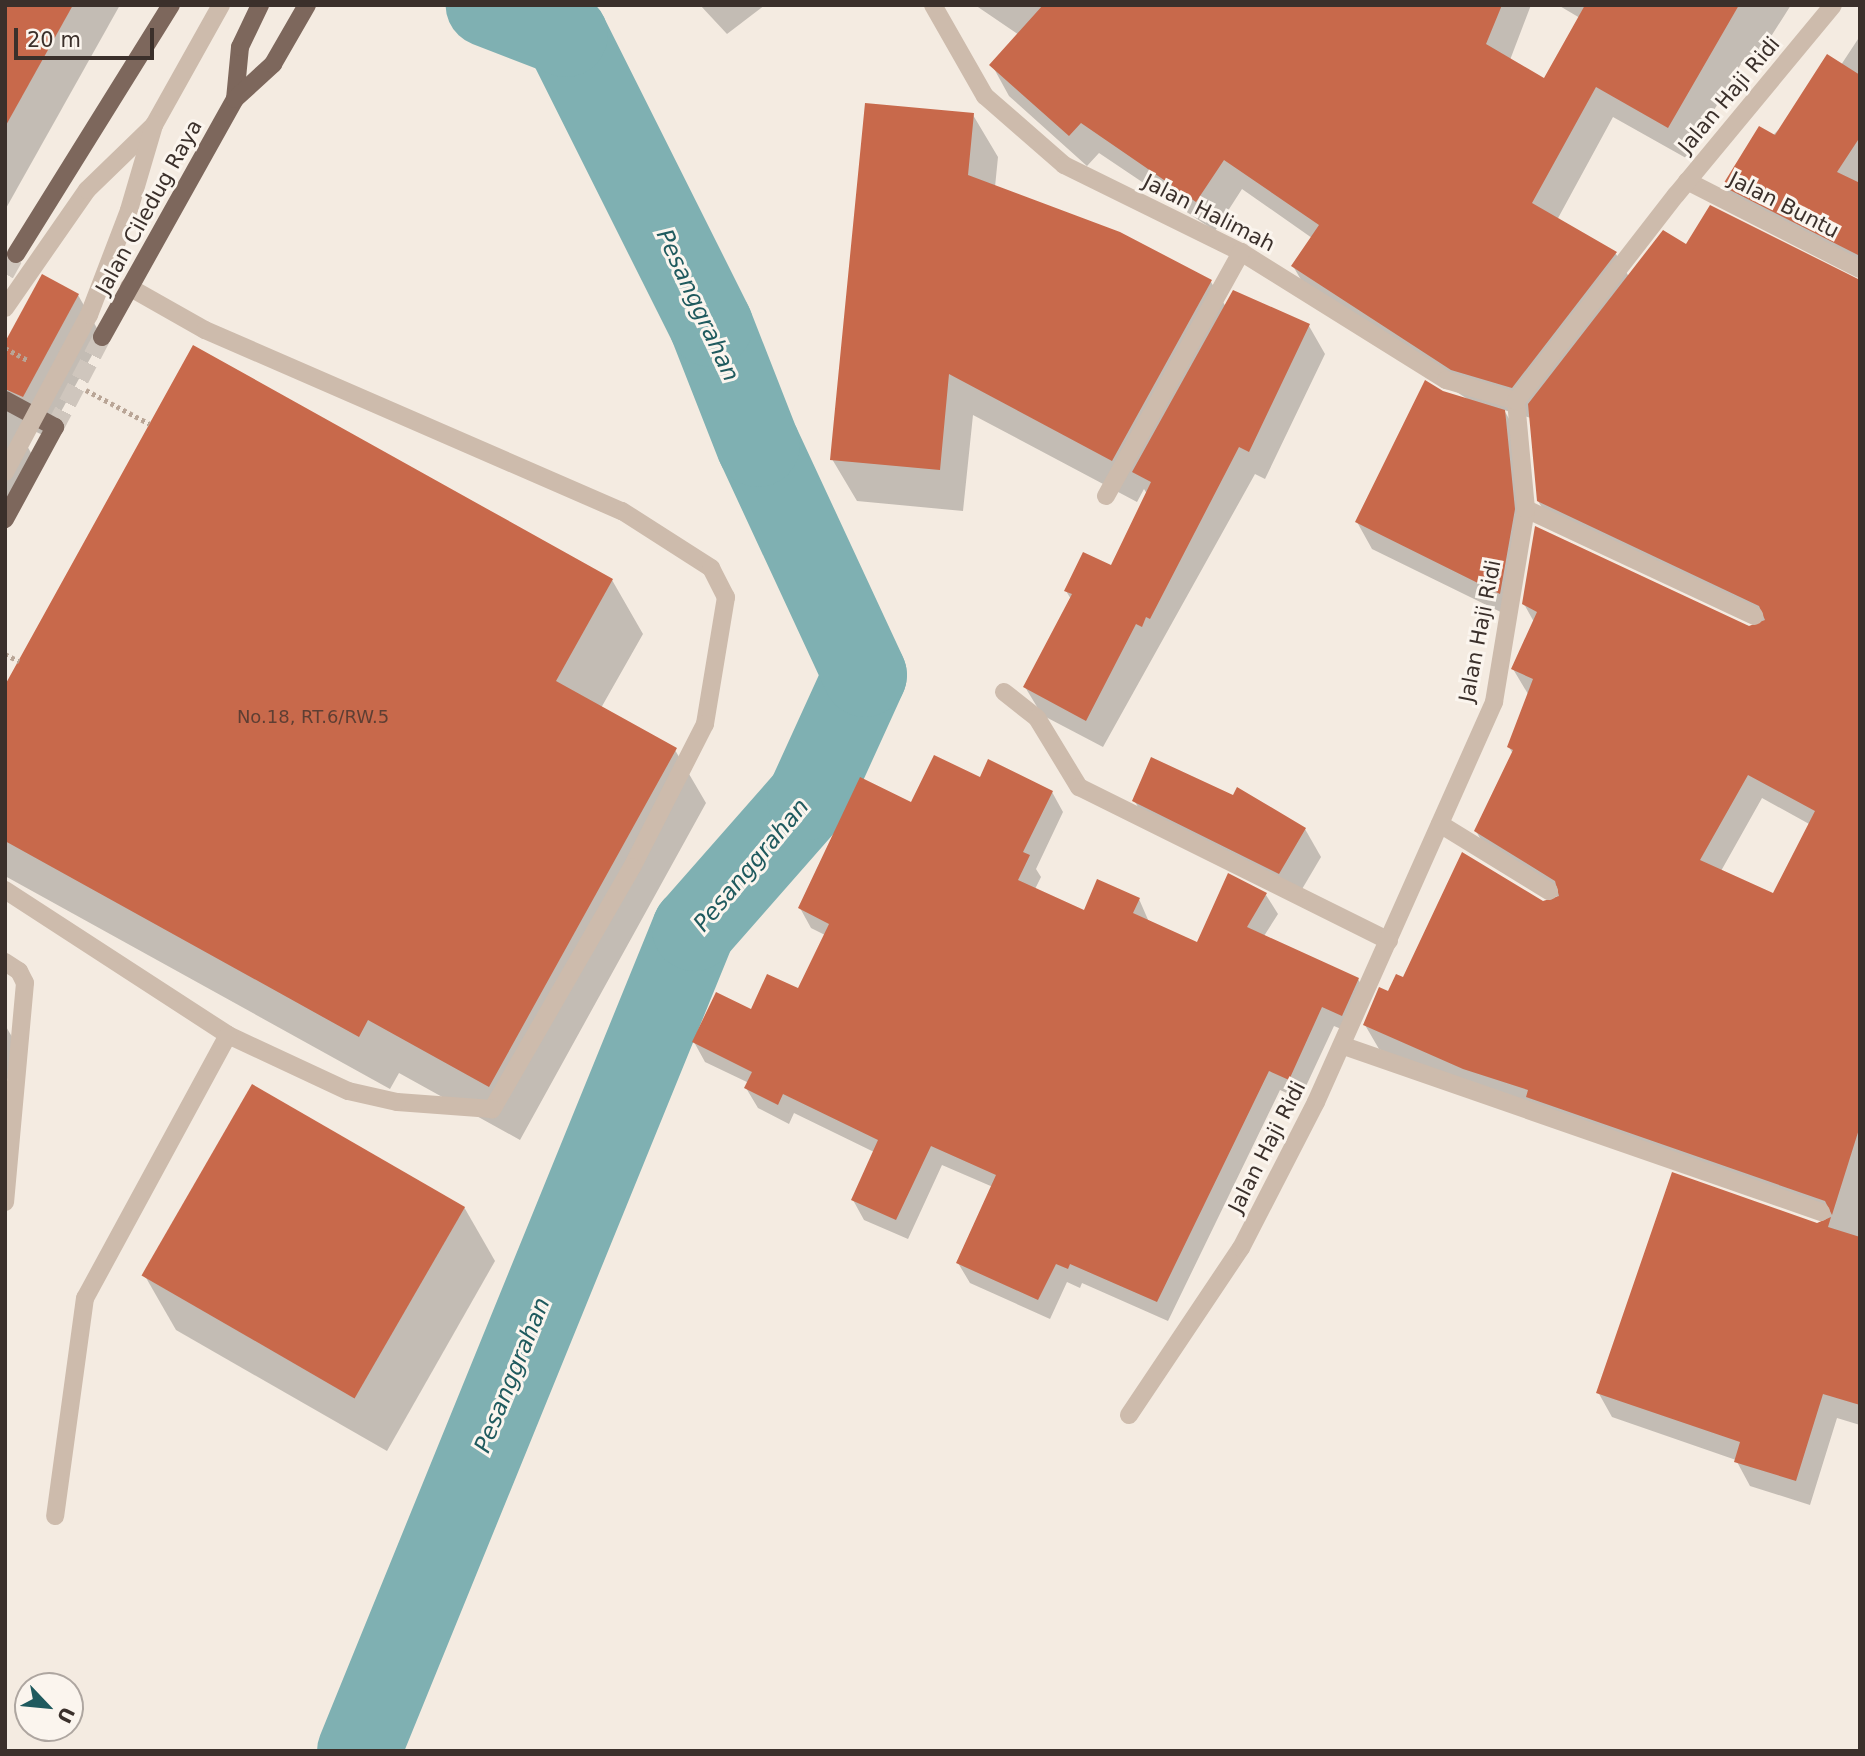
<!DOCTYPE html>
<html>
<head>
<meta charset="utf-8">
<style>
  body { margin:0 }
  #map { position:relative; width:1865px; height:1756px; overflow:hidden; background:#f4ebe1; font-family:"DejaVu Sans",sans-serif }
  div>[style] { position:absolute }
  .shadow>* { inset:0; background:#0003 }
  .river>* { height:84px; margin:-42px; padding:0 42px; transform-origin:42px; border-radius:42px; background:#7fb0b2 }
  .building>* { inset:0; background:#c8694b; transform-origin:0 0 }
  .primary-tunnel>* { height:18px; margin-top:-9px; transform-origin:0; background:repeating-linear-gradient(90deg,#cfc6bd 0 18px,transparent 0 27px) }
  .path>* { height:4.5px; margin-top:-2.25px; transform-origin:0; background:repeating-linear-gradient(90deg,#b9a596 0 3.5px,transparent 0 7px) }
  .service>* { height:18px; margin:-9px; padding:0 9px; transform-origin:9px; border-radius:9px; background:#cdbbac }
  .minor>* { height:18px; margin:-9px; padding:0 9px; transform-origin:9px; border-radius:9px; background:#cdbbac }
  .primary>* { height:18px; margin:-9px; padding:0 9px; transform-origin:9px; border-radius:9px; background:#7d675c }
  .path-bridge>* { height:4.5px; margin-top:-2.25px; transform-origin:0; background:repeating-linear-gradient(90deg,#b9a596 0 3.5px,transparent 0 7px) }
  .service-bridge>* { height:18px; margin:-9px; padding:0 9px; transform-origin:9px; border-radius:9px; background:#cdbbac }
  span { translate:-50% -50%; white-space:nowrap; text-align:center; line-height:1.15; -webkit-text-stroke:6px #fbf5ee; paint-order:stroke }
  .number-label { font-size:18px; color:#5e3e33 }
  .number-label span { -webkit-text-stroke-width:0 }
  .street-label { font-size:21px; color:#3b302b }
  .water-label { font-size:23px; color:#1f5a5e; font-style:italic }
  .frame { position:absolute; inset:0; border:7px solid #3b302b; pointer-events:none }
  .north { position:absolute; left:14px; top:1672px; width:70px; height:70px; box-sizing:border-box; background:#fbf5ee; border:2px solid #aea6a0; border-radius:50%; rotate:116deg; font-size:19px; font-weight:700; line-height:28px; text-align:center; color:#3b302b }
  .north::after { content:''; display:block; margin:auto; width:24px; height:32px; background:#1f5a5e; clip-path:polygon(50% 0,100% 100%,50% 72%,0 100%) }
  .scale { position:absolute; left:14px; top:28px; width:140px; height:32px; box-sizing:border-box; border:4px solid #3b302b; border-top:0; padding-left:9px; font-size:21px; line-height:24px; white-space:nowrap; color:#3b302b; -webkit-text-stroke:5px #fbf5ee; paint-order:stroke }
</style>
</head>
<body>
<div id="map">
  <div class="shadow">
    <i style="clip-path:polygon(5px 5px,120px 5px,5px 210px)"></i>
    <i style="clip-path:polygon(700px 5px,765px 5px,727px 34px)"></i>
    <i style="clip-path:polygon(evenodd,975px 5px,1531px 5px,1510px 60px,1545px 80px,1580px 18px,1558px 5px,1791px 5px,1754px 63px,1745px 57px,1686px 158px,1613px 117px,1557px 220px,1616px 254px,1629px 277px,1687px 246px,1860px 280px,1860px 1425px,1837px 1418px,1810px 1505px,1750px 1486px,1736px 1460px,1612px 1417px,1598px 1392px,1817px 1225px,1829px 1222px,1542px 1122px,1379px 1049px,1365px 1025px,1404px 979px,1543px 903px,1559px 898px,1490px 856px,1476px 831px,1513px 754px,1509px 747px,1528px 694px,1513px 669px,1534px 622px,1524px 604px,1761px 627px,1553px 526px,1538px 501px,1531px 418px,1504px 410px,1520px 438px,1515px 619px,1372px 549px,1357px 522px,1442px 393px,1469px 400px,1311px 297px,1293px 266px,1312px 238px,1242px 189px,1215px 231px,1099px 153px,1087px 166px,1009px 96px,992px 65px,1019px 35px,975px 5px,1762px 798px,1811px 825px,1774px 895px,1721px 871px,1762px 798px)"></i>
    <i style="clip-path:polygon(1860px 36px,1860px 272px,1738px 211px,1724px 186px,1841px 65px)"></i>
    <i style="clip-path:polygon(973px 115px,998px 157px,995px 187px,1211px 282px,1226px 307px,1309px 326px,1325px 354px,1265px 479px,1255px 474px,1103px 747px,1042px 715px,1025px 687px,1071px 599px,1066px 591px,1112px 567px,1147px 494px,1144px 489px,1137px 502px,973px 415px,963px 511px,857px 501px,832px 459px)"></i>
    <i style="clip-path:polygon(78px 295px,102px 337px,47px 437px,30px 429px,21px 435px,35px 460px,5px 516px,5px 347px)"></i>
    <i style="clip-path:polygon(612px 580px,643px 634px,601px 708px,675px 750px,706px 803px,520px 1140px,399px 1073px,390px 1089px,5px 876px,5px 688px)"></i>
    <i style="clip-path:polygon(980px 780px,1052px 792px,1063px 812px,1036px 869px,1041px 877px,1035px 889px,1084px 912px,1139px 899px,1149px 922px,1198px 944px,1266px 895px,1278px 914px,1264px 936px,1358px 979px,1369px 999px,1353px 1034px,1334px 1026px,1300px 1099px,1280px 1090px,1168px 1321px,1082px 1283px,1080px 1288px,1067px 1282px,1050px 1319px,970px 1283px,958px 1263px,993px 1187px,942px 1165px,908px 1239px,864px 1220px,853px 1200px,874px 1152px,794px 1113px,789px 1124px,758px 1108px,746px 1088px,749px 1083px,705px 1062px,694px 1042px,799px 990px,825px 935px,811px 928px,800px 908px,912px 805px)"></i>
    <i style="clip-path:polygon(1233px 797px,1305px 829px,1321px 857px,1295px 901px,1150px 828px,1134px 800px)"></i>
    <i style="clip-path:polygon(5px 1025px,21px 1052px,5px 1084px)"></i>
    <i style="clip-path:polygon(464px 1207px,495px 1261px,387px 1451px,176px 1330px,145px 1276px)"></i>
  </div>
  <div class="river">
    <i style="left:359px;top:1751px;width:888px;rotate:-67.83deg"></i>
    <i style="left:694px;top:929px;width:174px;rotate:-48.7deg"></i>
    <i style="left:809px;top:798px;width:135px;rotate:-65.5deg"></i>
    <i style="left:865px;top:675px;width:254px;rotate:-114.9deg"></i>
    <i style="left:758px;top:445px;width:129px;rotate:-111.4deg"></i>
    <i style="left:711px;top:325px;width:324px;rotate:-116.6deg"></i>
    <i style="left:566px;top:35px;width:84px;rotate:-159deg"></i>
  </div>
  <div class="building">
    <i style="clip-path:polygon(5px 5px,73px 5px,5px 127px)"></i>
    <i style="clip-path:polygon(1043px 5px,1502px 5px,1486px 44px,1544px 78px,1585px 5px,1739px 5px,1668px 128px,1596px 87px,1532px 203px,1617px 252px,1512px 388px,1451px 370px,1291px 266px,1319px 225px,1224px 160px,1196px 202px,1081px 123px,1069px 136px,989px 65px)"></i>
    <i style="clip-path:polygon(1827px 54px,1860px 75px,1860px 137px,1837px 172px,1860px 183px,1860px 256px,1722px 186px,1759px 126px,1775px 135px)"></i>
    <i style="clip-path:polygon(865px 103px,974px 113px,968px 175px,1120px 232px,1212px 280px,1112px 461px,949px 374px,940px 470px,830px 460px)"></i>
    <i style="clip-path:polygon(evenodd,1710px 205px,1860px 280px,1860px 1126px,1832px 1215px,1825px 1201px,1526px 1097px,1528px 1090px,1463px 1069px,1363px 1025px,1379px 987px,1388px 991px,1396px 974px,1403px 977px,1462px 852px,1543px 901px,1559px 896px,1555px 881px,1474px 831px,1513px 750px,1507px 747px,1533px 679px,1511px 669px,1537px 612px,1522px 604px,1535px 526px,1749px 626px,1765px 620px,1759px 606px,1537px 501px,1528px 404px,1663px 230px,1686px 244px,1710px 205px,1748px 775px,1815px 811px,1773px 893px,1700px 860px,1748px 775px)"></i>
    <i style="clip-path:polygon(42px 274px,79px 294px,23px 397px,5px 389px,5px 342px)"></i>
    <i style="clip-path:polygon(1233px 290px,1310px 324px,1249px 452px,1239px 447px,1150px 619px,1146px 617px,1142px 627px,1136px 624px,1086px 721px,1023px 687px,1072px 594px,1064px 591px,1083px 552px,1111px 565px,1151px 482px,1132px 472px)"></i>
    <i style="clip-path:polygon(193px 345px,613px 579px,556px 681px,677px 748px,489px 1087px,368px 1020px,359px 1037px,5px 841px,5px 685px)"></i>
    <i style="clip-path:polygon(1425px 380px,1443px 391px,1505px 410px,1515px 509px,1500px 594px,1355px 522px)"></i>
    <i style="clip-path:polygon(934px 755px,980px 777px,988px 759px,1053px 791px,1023px 852px,1030px 855px,1018px 880px,1084px 910px,1097px 879px,1140px 898px,1133px 913px,1197px 942px,1228px 873px,1267px 893px,1247px 927px,1359px 978px,1342px 1016px,1322px 1007px,1289px 1080px,1269px 1071px,1157px 1302px,1070px 1264px,1068px 1269px,1056px 1264px,1038px 1300px,956px 1263px,996px 1175px,931px 1146px,896px 1220px,851px 1200px,878px 1140px,783px 1094px,778px 1105px,744px 1088px,752px 1072px,692px 1042px,716px 992px,751px 1009px,767px 974px,798px 988px,829px 924px,798px 908px,860px 777px,911px 802px)"></i>
    <i style="clip-path:polygon(1151px 757px,1233px 795px,1237px 787px,1306px 828px,1279px 874px,1132px 801px)"></i>
    <i style="left:252px;top:1084px;width:246px;height:221px;rotate:30deg"></i>
    <i style="clip-path:polygon(1672px 1172px,1817px 1223px,1831px 1217px,1828px 1227px,1860px 1237px,1860px 1405px,1823px 1394px,1796px 1481px,1734px 1462px,1740px 1442px,1596px 1393px)"></i>
  </div>
  <div class="primary-tunnel">
    <i style="left:5px;top:274px;width:23px;rotate:-61deg"></i>
    <i style="left:55px;top:427px;width:102px;rotate:-62.4deg"></i>
  </div>
  <div class="path">
    <i style="left:5px;top:654px;width:16px;rotate:27deg"></i>
  </div>
  <div class="service">
    <i style="left:129px;top:287px;width:87px;rotate:29.5deg"></i>
    <i style="left:205px;top:330px;width:455px;rotate:23.5deg"></i>
    <i style="left:622px;top:511px;width:106px;rotate:32.6deg"></i>
    <i style="left:711px;top:568px;width:33px;rotate:63deg"></i>
    <i style="left:726px;top:597px;width:129px;rotate:99.4deg"></i>
    <i style="left:705px;top:724px;width:161px;rotate:117deg"></i>
    <i style="left:632px;top:867px;width:280px;rotate:120deg"></i>
    <i style="left:492px;top:1109px;width:95px;rotate:-175.8deg"></i>
    <i style="left:397px;top:1102px;width:50px;rotate:-167.3deg"></i>
    <i style="left:348px;top:1091px;width:132px;rotate:-155deg"></i>
    <i style="left:5px;top:308px;width:144px;rotate:-55.2deg"></i>
    <i style="left:87px;top:190px;width:93px;rotate:-44.1deg"></i>
    <i style="left:154px;top:125px;width:137px;rotate:-60.8deg"></i>
    <i style="left:5px;top:890px;width:266px;rotate:33deg"></i>
    <i style="left:228px;top:1035px;width:299px;rotate:118.5deg"></i>
    <i style="left:85px;top:1298px;width:220px;rotate:97.8deg"></i>
  </div>
  <div class="minor">
    <i style="left:933px;top:5px;width:105px;rotate:60.3deg"></i>
    <i style="left:985px;top:96px;width:105px;rotate:41.1deg"></i>
    <i style="left:1064px;top:165px;width:197px;rotate:26.2deg"></i>
    <i style="left:1241px;top:252px;width:242px;rotate:32deg"></i>
    <i style="left:1446px;top:380px;width:73px;rotate:16.7deg"></i>
    <i style="left:1687px;top:181px;width:194px;rotate:27deg"></i>
    <i style="left:1106px;top:496px;width:279px;rotate:-61deg"></i>
    <i style="left:1526px;top:509px;width:252px;rotate:25.1deg"></i>
    <i style="left:1004px;top:692px;width:42px;rotate:38.2deg"></i>
    <i style="left:1037px;top:718px;width:81px;rotate:58.7deg"></i>
    <i style="left:1079px;top:787px;width:346px;rotate:26.4deg"></i>
    <i style="left:1440px;top:824px;width:128px;rotate:31.6deg"></i>
    <i style="left:5px;top:962px;width:17px;rotate:33deg"></i>
    <i style="left:19px;top:971px;width:13px;rotate:63deg"></i>
    <i style="left:25px;top:983px;width:220px;rotate:95.2deg"></i>
    <i style="left:1344px;top:1046px;width:505px;rotate:19.19deg"></i>
    <i style="left:1129px;top:1415px;width:201px;rotate:-56.2deg"></i>
    <i style="left:1241px;top:1248px;width:164px;rotate:-62.8deg"></i>
    <i style="left:1316px;top:1102px;width:438px;rotate:-66deg"></i>
    <i style="left:1494px;top:702px;width:196px;rotate:-80.6deg"></i>
    <i style="left:1526px;top:509px;width:108px;rotate:-95.3deg"></i>
    <i style="left:1516px;top:401px;width:261px;rotate:-52.2deg"></i>
    <i style="left:1676px;top:195px;width:246px;rotate:-50.4deg"></i>
  </div>
  <div class="primary">
    <i style="left:235px;top:99px;width:52px;rotate:-84.5deg"></i>
    <i style="left:240px;top:47px;width:47px;rotate:-64.5deg"></i>
    <i style="left:16px;top:254px;width:293px;rotate:-58.1deg"></i>
    <i style="left:102px;top:337px;width:273px;rotate:-60.8deg"></i>
    <i style="left:235px;top:99px;width:52px;rotate:-42.6deg"></i>
    <i style="left:273px;top:64px;width:68px;rotate:-60deg"></i>
    <i style="left:5px;top:400px;width:57px;rotate:28.4deg"></i>
    <i style="left:55px;top:427px;width:105px;rotate:118.5deg"></i>
  </div>
  <div class="path-bridge">
    <i style="left:5px;top:348px;width:26px;rotate:28deg"></i>
    <i style="left:86px;top:390px;width:72px;rotate:28deg"></i>
  </div>
  <div class="service-bridge">
    <i style="left:5px;top:472px;width:178px;rotate:-61.9deg"></i>
    <i style="left:89px;top:315px;width:112px;rotate:-69.1deg"></i>
    <i style="left:129px;top:210px;width:89px;rotate:-73.6deg"></i>
  </div>
  <div class="number-label">
    <span style="left:313px;top:717px">No.18, RT.6/RW.5</span>
  </div>
  <div class="street-label">
    <span style="left:1729px;top:95px;rotate:-50deg">Jalan Haji Ridi</span>
    <span style="left:1784px;top:205px;rotate:27deg">Jalan Buntu</span>
    <span style="left:149px;top:207px;rotate:-61deg">Jalan Ciledug Raya</span>
    <span style="left:1209px;top:213px;rotate:27deg">Jalan Halimah</span>
    <span style="left:1480px;top:631px;rotate:-79deg">Jalan Haji Ridi</span>
    <span style="left:1267px;top:1147px;rotate:-63deg">Jalan Haji Ridi</span>
  </div>
  <div class="water-label">
    <span style="left:698px;top:305px;rotate:65deg">Pesanggrahan</span>
    <span style="left:751px;top:865px;rotate:-50deg">Pesanggrahan</span>
    <span style="left:512px;top:1375px;rotate:-68deg">Pesanggrahan</span>
  </div>
  <div class="frame"></div>
  <div class="north">U</div>
  <div class="scale">20 m</div>
</div>
</body>
</html>
